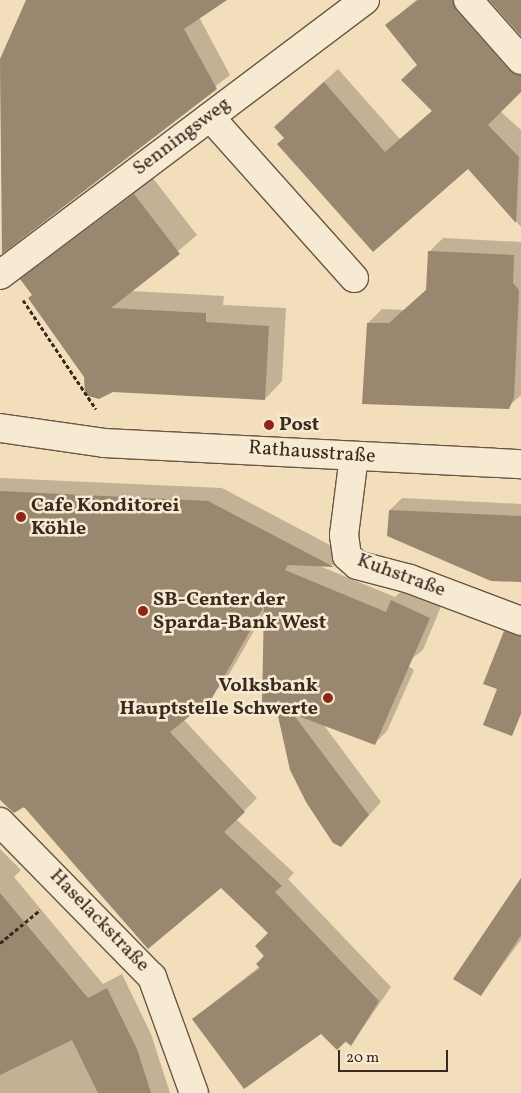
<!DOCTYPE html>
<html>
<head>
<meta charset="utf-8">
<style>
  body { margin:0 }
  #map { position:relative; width:521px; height:1093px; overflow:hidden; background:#f3debb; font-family:Vollkorn,serif }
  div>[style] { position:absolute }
  .shadow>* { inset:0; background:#0003 }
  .building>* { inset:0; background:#9a8770 }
  .path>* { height:3px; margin-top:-1.5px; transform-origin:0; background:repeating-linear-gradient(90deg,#39291e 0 4px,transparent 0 6.5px) }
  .roads { filter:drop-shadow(1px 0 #685645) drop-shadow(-1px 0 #685645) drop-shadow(0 1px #685645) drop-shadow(0 -1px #685645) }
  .minor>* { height:28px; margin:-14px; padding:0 14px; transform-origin:14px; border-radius:14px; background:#f7ead3 }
  .dots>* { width:14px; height:14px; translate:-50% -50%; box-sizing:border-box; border:2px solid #f7ead3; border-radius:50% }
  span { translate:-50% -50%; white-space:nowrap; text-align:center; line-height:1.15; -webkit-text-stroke:5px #f7ead3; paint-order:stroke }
  .street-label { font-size:20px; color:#39291e }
  .poi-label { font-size:20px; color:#39291e; font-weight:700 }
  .left { translate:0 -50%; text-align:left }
  .right { translate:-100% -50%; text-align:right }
  .scale { position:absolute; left:338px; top:1050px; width:110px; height:22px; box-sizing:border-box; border:2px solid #39291e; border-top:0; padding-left:6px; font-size:15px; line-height:18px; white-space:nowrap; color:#39291e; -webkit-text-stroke:4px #f7ead3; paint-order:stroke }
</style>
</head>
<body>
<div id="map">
  <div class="shadow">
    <i style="clip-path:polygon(28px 0,225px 0,199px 17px,230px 75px,3px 252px,0 64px)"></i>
    <i style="clip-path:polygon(416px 0,467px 0,521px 55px,521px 90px,500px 111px,521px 130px,521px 227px,468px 167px,285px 137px,289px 113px,338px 69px,400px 139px,433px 110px,418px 65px,387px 25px)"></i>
    <i style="clip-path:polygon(152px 177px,197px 235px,131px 291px,224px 296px,223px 305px,286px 308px,282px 381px,265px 399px,85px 376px,22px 279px)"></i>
    <i style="clip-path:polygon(443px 238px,521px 242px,521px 395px,508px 407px,368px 323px,382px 309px,404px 310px,427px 289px,429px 252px)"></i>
    <i style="clip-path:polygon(0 478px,222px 488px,345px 553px,333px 565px,317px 565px,395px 597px,405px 588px,442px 604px,423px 650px,405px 664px,414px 670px,387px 731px,374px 744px,323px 724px,381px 802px,341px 846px,307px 802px,265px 612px,224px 683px,184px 720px,257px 798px,236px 819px,294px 873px,288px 879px,391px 987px,351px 1045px,322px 1032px,193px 1019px,260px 966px,270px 933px,221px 887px,0 798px)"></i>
    <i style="clip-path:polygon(402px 498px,521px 504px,521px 581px,390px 510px)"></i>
    <i style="clip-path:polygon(0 849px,21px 870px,14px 877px,103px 984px,122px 974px,151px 1034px,170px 1093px,0 1093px)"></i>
    <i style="clip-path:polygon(521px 884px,521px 940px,481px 994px)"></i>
  </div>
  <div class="building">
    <i style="clip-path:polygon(26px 0,227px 0,184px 29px,217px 89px,2px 254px,0 59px)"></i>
    <i style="clip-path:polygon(418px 0,453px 0,456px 10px,509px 70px,521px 75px,521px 92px,488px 125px,519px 157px,516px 223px,468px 169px,373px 252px,277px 144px,284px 138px,274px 127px,324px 82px,385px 152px,432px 111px,401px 80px,417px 65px,385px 25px)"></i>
    <i style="clip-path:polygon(489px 0,521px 0,521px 36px)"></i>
    <i style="clip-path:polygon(134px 194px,180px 254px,111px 308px,206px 313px,206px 322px,269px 326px,265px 400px,113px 392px,99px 399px,85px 395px,84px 377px,28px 298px,32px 295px,20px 279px)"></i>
    <i style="clip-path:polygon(428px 251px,514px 255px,513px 283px,519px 290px,514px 398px,509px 409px,362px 404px,367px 323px,389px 323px,426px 290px)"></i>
    <i style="clip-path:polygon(0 491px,208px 501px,334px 567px,288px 565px,285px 570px,386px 612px,391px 600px,430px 618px,375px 745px,293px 714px,369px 815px,341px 847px,333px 843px,306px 802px,290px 770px,276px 707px,262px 702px,264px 606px,212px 698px,170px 732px,245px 812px,224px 832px,282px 886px,275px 892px,379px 1001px,351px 1046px,346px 1041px,337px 1050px,321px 1034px,244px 1089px,192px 1019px,260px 968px,256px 964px,264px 956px,255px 946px,268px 933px,221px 888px,148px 949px,24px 807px,14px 813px,0 800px)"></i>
    <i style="clip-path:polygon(389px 510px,521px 516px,521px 582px,491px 581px,387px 536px)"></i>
    <i style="clip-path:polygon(504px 631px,521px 636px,521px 714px,512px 736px,483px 725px,497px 689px,483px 684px)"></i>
    <i style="clip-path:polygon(521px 878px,521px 935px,481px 996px,453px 979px)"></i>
    <i style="clip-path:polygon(0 893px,88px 998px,107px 988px,137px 1049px,151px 1093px,98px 1093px,72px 1040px,0 1075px)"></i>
  </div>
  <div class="path">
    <i style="left:23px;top:300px;width:131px;rotate:56.2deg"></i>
    <i style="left:0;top:943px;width:52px;rotate:-39.5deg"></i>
  </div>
  <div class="roads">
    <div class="minor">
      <i style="left:468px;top:0;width:80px;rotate:48.5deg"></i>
      <i style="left:210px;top:117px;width:216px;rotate:48.2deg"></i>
      <i style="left:0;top:275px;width:457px;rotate:-37deg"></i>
      <i style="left:0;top:428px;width:105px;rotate:8.2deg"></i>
      <i style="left:104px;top:443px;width:418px;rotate:2.9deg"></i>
      <i style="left:354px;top:456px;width:80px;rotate:97.2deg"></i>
      <i style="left:344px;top:535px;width:21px;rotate:82deg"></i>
      <i style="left:347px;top:556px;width:13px;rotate:42deg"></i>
      <i style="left:357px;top:565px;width:55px;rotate:14.8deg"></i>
      <i style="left:410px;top:579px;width:119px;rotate:20.7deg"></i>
      <i style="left:0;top:822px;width:217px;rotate:45.6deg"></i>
      <i style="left:152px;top:977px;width:123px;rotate:70.1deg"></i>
    </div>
  </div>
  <div class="dots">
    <i style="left:269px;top:425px;background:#8f2418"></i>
    <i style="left:21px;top:517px;background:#8f2418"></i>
    <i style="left:143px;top:611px;background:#8f2418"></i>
    <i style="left:328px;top:698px;background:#8f2418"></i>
  </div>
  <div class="street-label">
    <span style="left:182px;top:137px;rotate:-37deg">Senningsweg</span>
    <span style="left:312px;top:453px;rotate:4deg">Rathausstraße</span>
    <span style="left:401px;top:576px;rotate:20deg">Kuhstraße</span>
    <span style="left:99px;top:921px;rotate:46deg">Haselackstraße</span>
  </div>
  <div class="poi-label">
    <span class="left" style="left:279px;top:425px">Post</span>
    <span class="left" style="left:31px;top:518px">Cafe Konditorei<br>Köhle</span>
    <span class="left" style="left:153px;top:612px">SB-Center der<br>Sparda-Bank West</span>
    <span class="right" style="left:318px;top:698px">Volksbank<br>Hauptstelle Schwerte</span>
  </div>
  <div class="scale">20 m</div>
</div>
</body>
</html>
